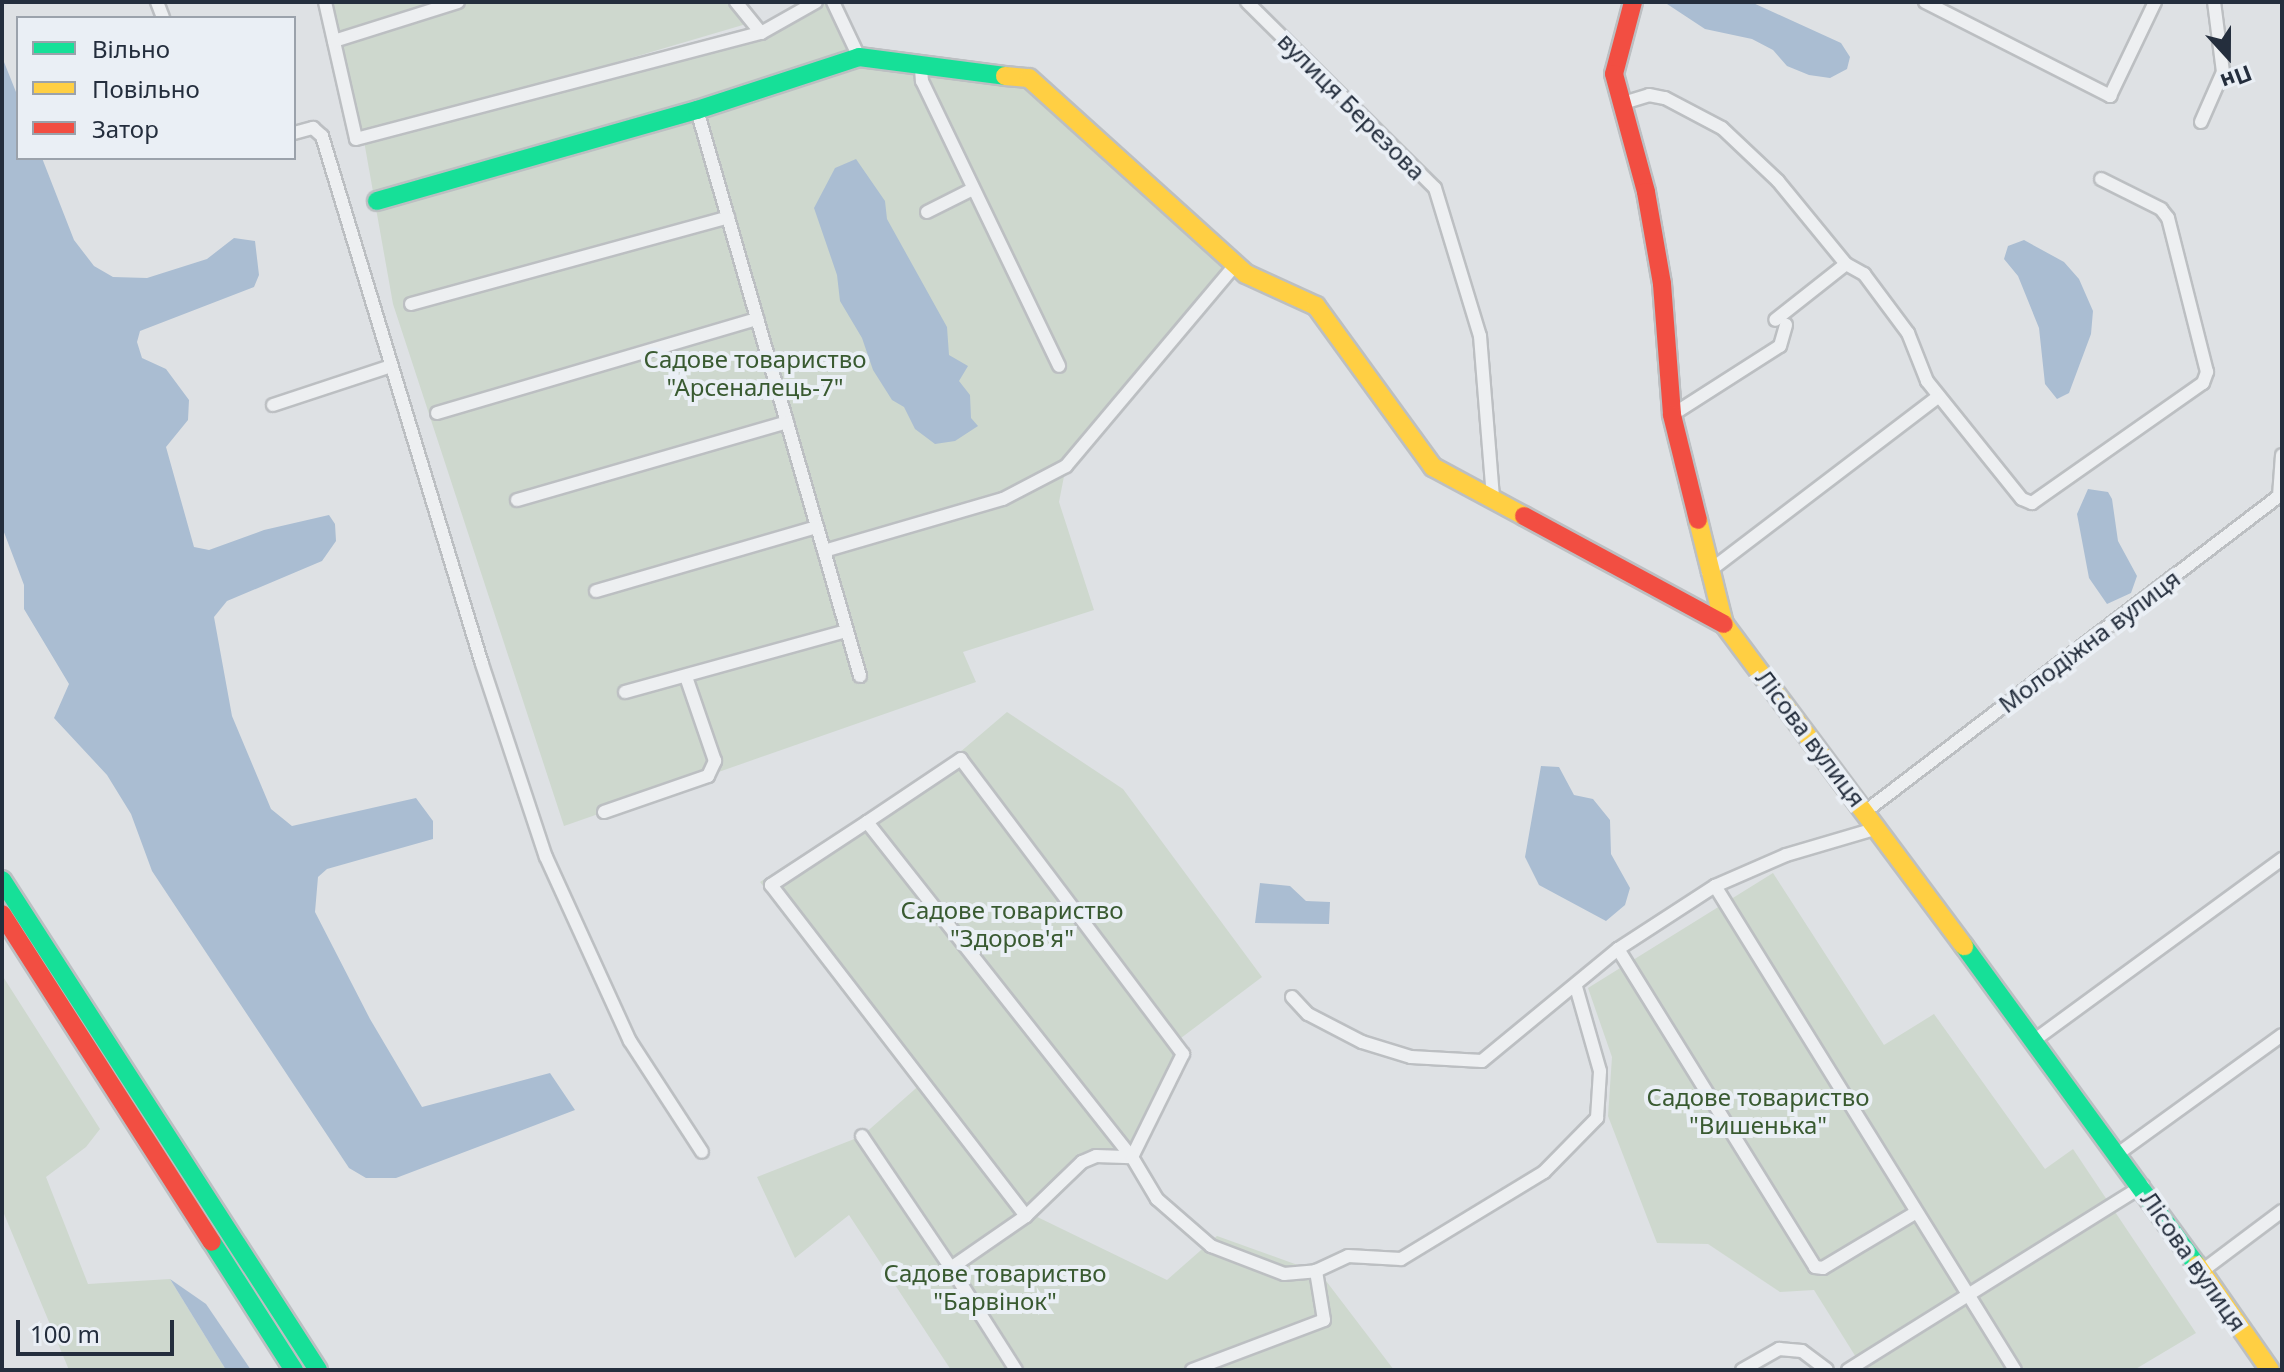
<!DOCTYPE html>
<html>
<head>
<meta charset="utf-8">
<style>
  body { margin:0 }
  #map { position:relative; width:2284px; height:1372px; overflow:hidden; background:#dee1e4; font-family:"Noto Sans",sans-serif }
  div>[style] { position:absolute }
  .green>* { inset:0; background:#ced8ce }
  .water>* { inset:0; background:#aabdd2 }
  .roads { filter:drop-shadow(2px 0 #bcbfc2) drop-shadow(-2px 0 #bcbfc2) drop-shadow(0 2px #bcbfc2) drop-shadow(0 -2px #bcbfc2) }
  .street>* { height:12px; margin:-6px; padding:0 6px; transform-origin:6px; border-radius:6px; background:#edeff1 }
  .fast>* { height:18px; margin:-9px; padding:0 9px; transform-origin:9px; border-radius:9px; background:#16e098 }
  .slow>* { height:18px; margin:-9px; padding:0 9px; transform-origin:9px; border-radius:9px; background:#ffcf43 }
  .jam>* { height:18px; margin:-9px; padding:0 9px; transform-origin:9px; border-radius:9px; background:#f24e42 }
  span { translate:-50% -50%; white-space:nowrap; text-align:center; line-height:1.15; -webkit-text-stroke:8px #eaeff5; paint-order:stroke }
  .street-label { font-size:24px; color:#242e3d }
  .park-label { font-size:24px; color:#395a31 }
  .frame { position:absolute; inset:0; border:4px solid #242e3d; pointer-events:none }
  .legend { position:absolute; left:16px; top:16px; width:280px; height:144px; box-sizing:border-box; background:#eaeff5; border:2px solid #9ba2ab; margin:0; padding:10px 14px; list-style:none; font-size:24px; color:#242e3d }
  .legend li { display:flex; align-items:center; gap:16px; height:40px }
  .legend b { width:40px; border:2px solid #9ba2ab }
  .north { position:absolute; left:2188px; top:16px; width:80px; height:80px; -webkit-text-stroke:6px #eaeff5; paint-order:stroke; rotate:159deg; font-size:22px; font-weight:700; line-height:32px; text-align:center; color:#242e3d }
  .north::after { content:''; display:block; margin:auto; width:28px; height:36px; background:#242e3d; clip-path:polygon(50% 0,100% 100%,50% 72%,0 100%) }
  .scale { position:absolute; left:16px; top:1320px; width:158px; height:36px; box-sizing:border-box; border:4px solid #242e3d; border-top:0; padding-left:10px; font-size:24px; line-height:28px; white-space:nowrap; color:#242e3d; -webkit-text-stroke:6px #eaeff5; paint-order:stroke }
</style>
</head>
<body>
<div id="map">
  <div class="green">
    <i style="clip-path:polygon(328px 2px,737px 2px,753px 22px,356px 139px)"></i>
    <i style="clip-path:polygon(819px 2px,833px 2px,859px 57px,1029px 78px,1236px 264px,1066px 466px,1059px 502px,1094px 610px,963px 652px,976px 682px,564px 826px,393px 304px,364px 141px,761px 33px)"></i>
    <i style="clip-path:polygon(1007px 712px,1123px 789px,1262px 977px,1181px 1038px,1126px 1157px,1081px 1156px,1025px 1211px,1167px 1280px,1217px 1236px,1320px 1273px,1394px 1370px,951px 1370px,849px 1215px,795px 1258px,757px 1177px,862px 1136px,923px 1082px,760px 882px,959px 753px)"></i>
    <i style="clip-path:polygon(1773px 873px,1884px 1045px,1934px 1014px,2045px 1169px,2073px 1149px,2196px 1333px,2134px 1370px,1848px 1370px,1859px 1362px,1814px 1290px,1780px 1292px,1708px 1244px,1657px 1243px,1608px 1116px,1612px 1057px,1588px 988px)"></i>
    <i style="clip-path:polygon(2px 975px,100px 1129px,86px 1147px,46px 1177px,88px 1284px,170px 1279px,226px 1370px,69px 1370px,2px 1209px)"></i>
  </div>
  <div class="water">
    <i style="clip-path:polygon(1664px 2px,1751px 2px,1841px 43px,1850px 57px,1847px 69px,1830px 78px,1809px 75px,1787px 66px,1773px 50px,1752px 39px,1705px 29px)"></i>
    <i style="clip-path:polygon(2px 57px,18px 97px,18px 158px,42px 158px,74px 240px,94px 266px,113px 277px,147px 278px,207px 259px,234px 238px,255px 241px,259px 275px,254px 287px,140px 331px,137px 342px,142px 358px,166px 369px,189px 400px,188px 420px,166px 447px,194px 547px,209px 550px,264px 530px,329px 515px,335px 524px,336px 541px,322px 561px,227px 601px,214px 617px,232px 716px,271px 809px,292px 826px,416px 798px,433px 821px,433px 839px,327px 869px,318px 877px,315px 912px,370px 1019px,422px 1107px,550px 1073px,575px 1110px,396px 1178px,366px 1178px,349px 1168px,152px 871px,131px 814px,107px 775px,54px 718px,69px 684px,24px 609px,24px 585px,2px 527px)"></i>
    <i style="clip-path:polygon(856px 159px,885px 201px,887px 219px,947px 327px,949px 355px,968px 366px,959px 381px,970px 395px,971px 418px,978px 426px,955px 441px,935px 444px,915px 429px,904px 407px,892px 400px,873px 370px,862px 338px,840px 301px,837px 275px,814px 208px,835px 168px)"></i>
    <i style="clip-path:polygon(2024px 240px,2064px 262px,2079px 279px,2093px 311px,2091px 334px,2069px 393px,2057px 399px,2045px 384px,2039px 328px,2018px 276px,2004px 259px,2008px 246px)"></i>
    <i style="clip-path:polygon(2088px 489px,2108px 492px,2112px 499px,2118px 541px,2137px 576px,2131px 593px,2107px 604px,2089px 578px,2077px 514px)"></i>
    <i style="clip-path:polygon(1541px 766px,1559px 767px,1574px 795px,1593px 799px,1610px 820px,1611px 854px,1630px 888px,1625px 905px,1606px 921px,1539px 885px,1525px 857px)"></i>
    <i style="clip-path:polygon(1260px 883px,1290px 886px,1306px 901px,1330px 902px,1329px 924px,1255px 923px)"></i>
    <i style="clip-path:polygon(170px 1279px,206px 1304px,251px 1370px,226px 1370px)"></i>
  </div>
  <div class="roads">
    <div class="street">
      <i style="left:157px;top:2px;width:17px;rotate:69deg"></i>
      <i style="left:325px;top:2px;width:140px;rotate:77.2deg"></i>
      <i style="left:356px;top:139px;width:419px;rotate:-14.7deg"></i>
      <i style="left:761px;top:33px;width:63px;rotate:-29.4deg"></i>
      <i style="left:736px;top:2px;width:40px;rotate:51deg"></i>
      <i style="left:833px;top:2px;width:61px;rotate:64.7deg"></i>
      <i style="left:1247px;top:2px;width:264px;rotate:44.7deg"></i>
      <i style="left:1435px;top:188px;width:155px;rotate:73.1deg"></i>
      <i style="left:1480px;top:336px;width:164px;rotate:85.4deg"></i>
      <i style="left:1925px;top:2px;width:208px;rotate:26.9deg"></i>
      <i style="left:2110px;top:96px;width:104px;rotate:-64.4deg"></i>
      <i style="left:334px;top:41px;width:130px;rotate:-17.5deg"></i>
      <i style="left:921px;top:68px;width:13px;rotate:86deg"></i>
      <i style="left:922px;top:81px;width:316px;rotate:64.3deg"></i>
      <i style="left:1620px;top:104px;width:30px;rotate:-17deg"></i>
      <i style="left:1649px;top:95px;width:16px;rotate:11deg"></i>
      <i style="left:1665px;top:98px;width:64px;rotate:27.8deg"></i>
      <i style="left:1722px;top:128px;width:77px;rotate:43.4deg"></i>
      <i style="left:1778px;top:181px;width:107px;rotate:50.7deg"></i>
      <i style="left:1846px;top:264px;width:90px;rotate:141.7deg"></i>
      <i style="left:697px;top:110px;width:589px;rotate:73.93deg"></i>
      <i style="left:2201px;top:122px;width:55px;rotate:-66.3deg"></i>
      <i style="left:2223px;top:72px;width:71px;rotate:-97.3deg"></i>
      <i style="left:294px;top:133px;width:20px;rotate:-15deg"></i>
      <i style="left:313px;top:128px;width:12px;rotate:42deg"></i>
      <i style="left:322px;top:136px;width:552px;rotate:73.14deg"></i>
      <i style="left:482px;top:664px;width:203px;rotate:71.7deg"></i>
      <i style="left:546px;top:857px;width:202px;rotate:65.5deg"></i>
      <i style="left:630px;top:1041px;width:132px;rotate:57deg"></i>
      <i style="left:927px;top:212px;width:51px;rotate:-26.6deg"></i>
      <i style="left:1846px;top:264px;width:21px;rotate:29deg"></i>
      <i style="left:1864px;top:274px;width:74px;rotate:53.3deg"></i>
      <i style="left:1908px;top:333px;width:52px;rotate:68.4deg"></i>
      <i style="left:1927px;top:381px;width:151px;rotate:51.2deg"></i>
      <i style="left:2022px;top:499px;width:11px;rotate:22deg"></i>
      <i style="left:2032px;top:503px;width:209px;rotate:-35.1deg"></i>
      <i style="left:2203px;top:383px;width:12px;rotate:-70deg"></i>
      <i style="left:2207px;top:372px;width:159px;rotate:-104.2deg"></i>
      <i style="left:2168px;top:218px;width:11px;rotate:-128deg"></i>
      <i style="left:2161px;top:209px;width:67px;rotate:-153.4deg"></i>
      <i style="left:411px;top:304px;width:329px;rotate:-15.3deg"></i>
      <i style="left:273px;top:405px;width:124px;rotate:-18.3deg"></i>
      <i style="left:437px;top:413px;width:334px;rotate:-16.4deg"></i>
      <i style="left:1672px;top:415px;width:128px;rotate:-32.6deg"></i>
      <i style="left:1780px;top:346px;width:22px;rotate:-74deg"></i>
      <i style="left:517px;top:500px;width:281px;rotate:-16.1deg"></i>
      <i style="left:824px;top:551px;width:186px;rotate:-16.2deg"></i>
      <i style="left:1003px;top:499px;width:71px;rotate:-27.6deg"></i>
      <i style="left:1066px;top:466px;width:264px;rotate:-49.9deg"></i>
      <i style="left:1708px;top:572px;width:290px;rotate:-37.3deg"></i>
      <i style="left:596px;top:591px;width:230px;rotate:-16.2deg"></i>
      <i style="left:625px;top:692px;width:230px;rotate:-15.4deg"></i>
      <i style="left:1866px;top:811px;width:519px;rotate:-37.33deg"></i>
      <i style="left:2279px;top:496px;width:41px;rotate:-85.8deg"></i>
      <i style="left:604px;top:812px;width:110px;rotate:-19.1deg"></i>
      <i style="left:708px;top:776px;width:17px;rotate:-65deg"></i>
      <i style="left:715px;top:761px;width:89px;rotate:-109deg"></i>
      <i style="left:867px;top:822px;width:115px;rotate:146.7deg"></i>
      <i style="left:771px;top:885px;width:418px;rotate:52.4deg"></i>
      <i style="left:1026px;top:1216px;width:91px;rotate:145.3deg"></i>
      <i style="left:951px;top:1268px;width:121px;rotate:57.5deg"></i>
      <i style="left:1715px;top:886px;width:569px;rotate:58.21deg"></i>
      <i style="left:1618px;top:949px;width:374px;rotate:58.2deg"></i>
      <i style="left:1815px;top:1267px;width:8px;rotate:7deg"></i>
      <i style="left:1823px;top:1268px;width:107px;rotate:-30.9deg"></i>
      <i style="left:1292px;top:997px;width:23px;rotate:47deg"></i>
      <i style="left:1308px;top:1014px;width:61px;rotate:27.4deg"></i>
      <i style="left:1362px;top:1042px;width:51px;rotate:17deg"></i>
      <i style="left:1411px;top:1057px;width:71px;rotate:3.2deg"></i>
      <i style="left:1482px;top:1061px;width:176px;rotate:-39.5deg"></i>
      <i style="left:1618px;top:949px;width:116px;rotate:-33deg"></i>
      <i style="left:1715px;top:886px;width:77px;rotate:-23.6deg"></i>
      <i style="left:1786px;top:855px;width:96px;rotate:-16.4deg"></i>
      <i style="left:2036px;top:1039px;width:305px;rotate:-36.2deg"></i>
      <i style="left:862px;top:1136px;width:159px;rotate:56deg"></i>
      <i style="left:2119px;top:1153px;width:201px;rotate:-35.9deg"></i>
      <i style="left:1026px;top:1216px;width:78px;rotate:-44deg"></i>
      <i style="left:1082px;top:1162px;width:15px;rotate:-23deg"></i>
      <i style="left:1096px;top:1156px;width:36px;rotate:2deg"></i>
      <i style="left:1132px;top:1157px;width:115px;rotate:-63.7deg"></i>
      <i style="left:1183px;top:1054px;width:369px;rotate:-127deg"></i>
      <i style="left:961px;top:759px;width:113px;rotate:146.2deg"></i>
      <i style="left:867px;top:822px;width:427px;rotate:51.7deg"></i>
      <i style="left:1132px;top:1157px;width:49px;rotate:59.2deg"></i>
      <i style="left:1157px;top:1199px;width:72px;rotate:41deg"></i>
      <i style="left:1211px;top:1246px;width:78px;rotate:21deg"></i>
      <i style="left:1284px;top:1274px;width:32px;rotate:-5deg"></i>
      <i style="left:2202px;top:1271px;width:100px;rotate:-36.9deg"></i>
      <i style="left:1192px;top:1370px;width:141px;rotate:-20.7deg"></i>
      <i style="left:1324px;top:1320px;width:50px;rotate:-99.3deg"></i>
      <i style="left:1316px;top:1271px;width:35px;rotate:-25deg"></i>
      <i style="left:1348px;top:1256px;width:53px;rotate:3.2deg"></i>
      <i style="left:1401px;top:1259px;width:167px;rotate:-31.3deg"></i>
      <i style="left:1544px;top:1172px;width:76px;rotate:-45.5deg"></i>
      <i style="left:1597px;top:1118px;width:47px;rotate:-86.3deg"></i>
      <i style="left:1600px;top:1071px;width:87px;rotate:-105.9deg"></i>
      <i style="left:1742px;top:1370px;width:43px;rotate:-29.6deg"></i>
      <i style="left:1779px;top:1349px;width:23px;rotate:5deg"></i>
      <i style="left:1802px;top:1351px;width:31px;rotate:37deg"></i>
      <i style="left:1848px;top:1370px;width:348px;rotate:-32deg"></i>
    </div>
    <div class="fast">
      <i style="left:377px;top:201px;width:333px;rotate:-15.9deg"></i>
      <i style="left:697px;top:110px;width:170px;rotate:-18.1deg"></i>
      <i style="left:859px;top:57px;width:147px;rotate:7.4deg"></i>
      <i style="left:2px;top:880px;width:583px;rotate:57.18deg"></i>
      <i style="left:1964px;top:946px;width:395px;rotate:53.9deg"></i>
      <i style="left:212px;top:1242px;width:152px;rotate:57.4deg"></i>
    </div>
    <div class="slow">
      <i style="left:1005px;top:76px;width:24px;rotate:5deg"></i>
      <i style="left:1029px;top:78px;width:292px;rotate:42.1deg"></i>
      <i style="left:1246px;top:274px;width:77px;rotate:24.6deg"></i>
      <i style="left:1316px;top:306px;width:199px;rotate:54deg"></i>
      <i style="left:1433px;top:467px;width:103px;rotate:28.3deg"></i>
      <i style="left:1698px;top:520px;width:107px;rotate:76deg"></i>
      <i style="left:1724px;top:624px;width:402px;rotate:53.3deg"></i>
      <i style="left:2197px;top:1265px;width:128px;rotate:55.2deg"></i>
    </div>
    <div class="jam">
      <i style="left:1633px;top:2px;width:74px;rotate:104.8deg"></i>
      <i style="left:1614px;top:74px;width:122px;rotate:74.8deg"></i>
      <i style="left:1646px;top:192px;width:93px;rotate:80.1deg"></i>
      <i style="left:1662px;top:284px;width:131px;rotate:85.6deg"></i>
      <i style="left:1672px;top:415px;width:108px;rotate:76.1deg"></i>
      <i style="left:1524px;top:516px;width:227px;rotate:28.4deg"></i>
      <i style="left:2px;top:914px;width:389px;rotate:57.4deg"></i>
    </div>
  </div>
  <div class="street-label">
    <span style="left:1352px;top:106px;rotate:45deg">вулиця Березова</span>
    <span style="left:2089px;top:641px;rotate:-37deg">Молодіжна вулиця</span>
    <span style="left:1811px;top:738px;rotate:53deg">Лісова вулиця</span>
    <span style="left:2194px;top:1261px;rotate:55deg">Лісова вулиця</span>
  </div>
  <div class="park-label">
    <span style="left:755px;top:373px">Садове товариство<br>"Арсеналець-7"</span>
    <span style="left:1012px;top:924px">Садове товариство<br>"Здоров'я"</span>
    <span style="left:1758px;top:1111px">Садове товариство<br>"Вишенька"</span>
    <span style="left:995px;top:1287px">Садове товариство<br>"Барвінок"</span>
  </div>
  <div class="frame"></div>
  <ul class="legend">
  <li><b style="height:10px;background:#16e098"></b>Вільно</li>
  <li><b style="height:10px;background:#ffcf43"></b>Повільно</li>
  <li><b style="height:10px;background:#f24e42"></b>Затор</li>
  </ul>
  <div class="north">Пн</div>
  <div class="scale">100 m</div>
</div>
</body>
</html>
